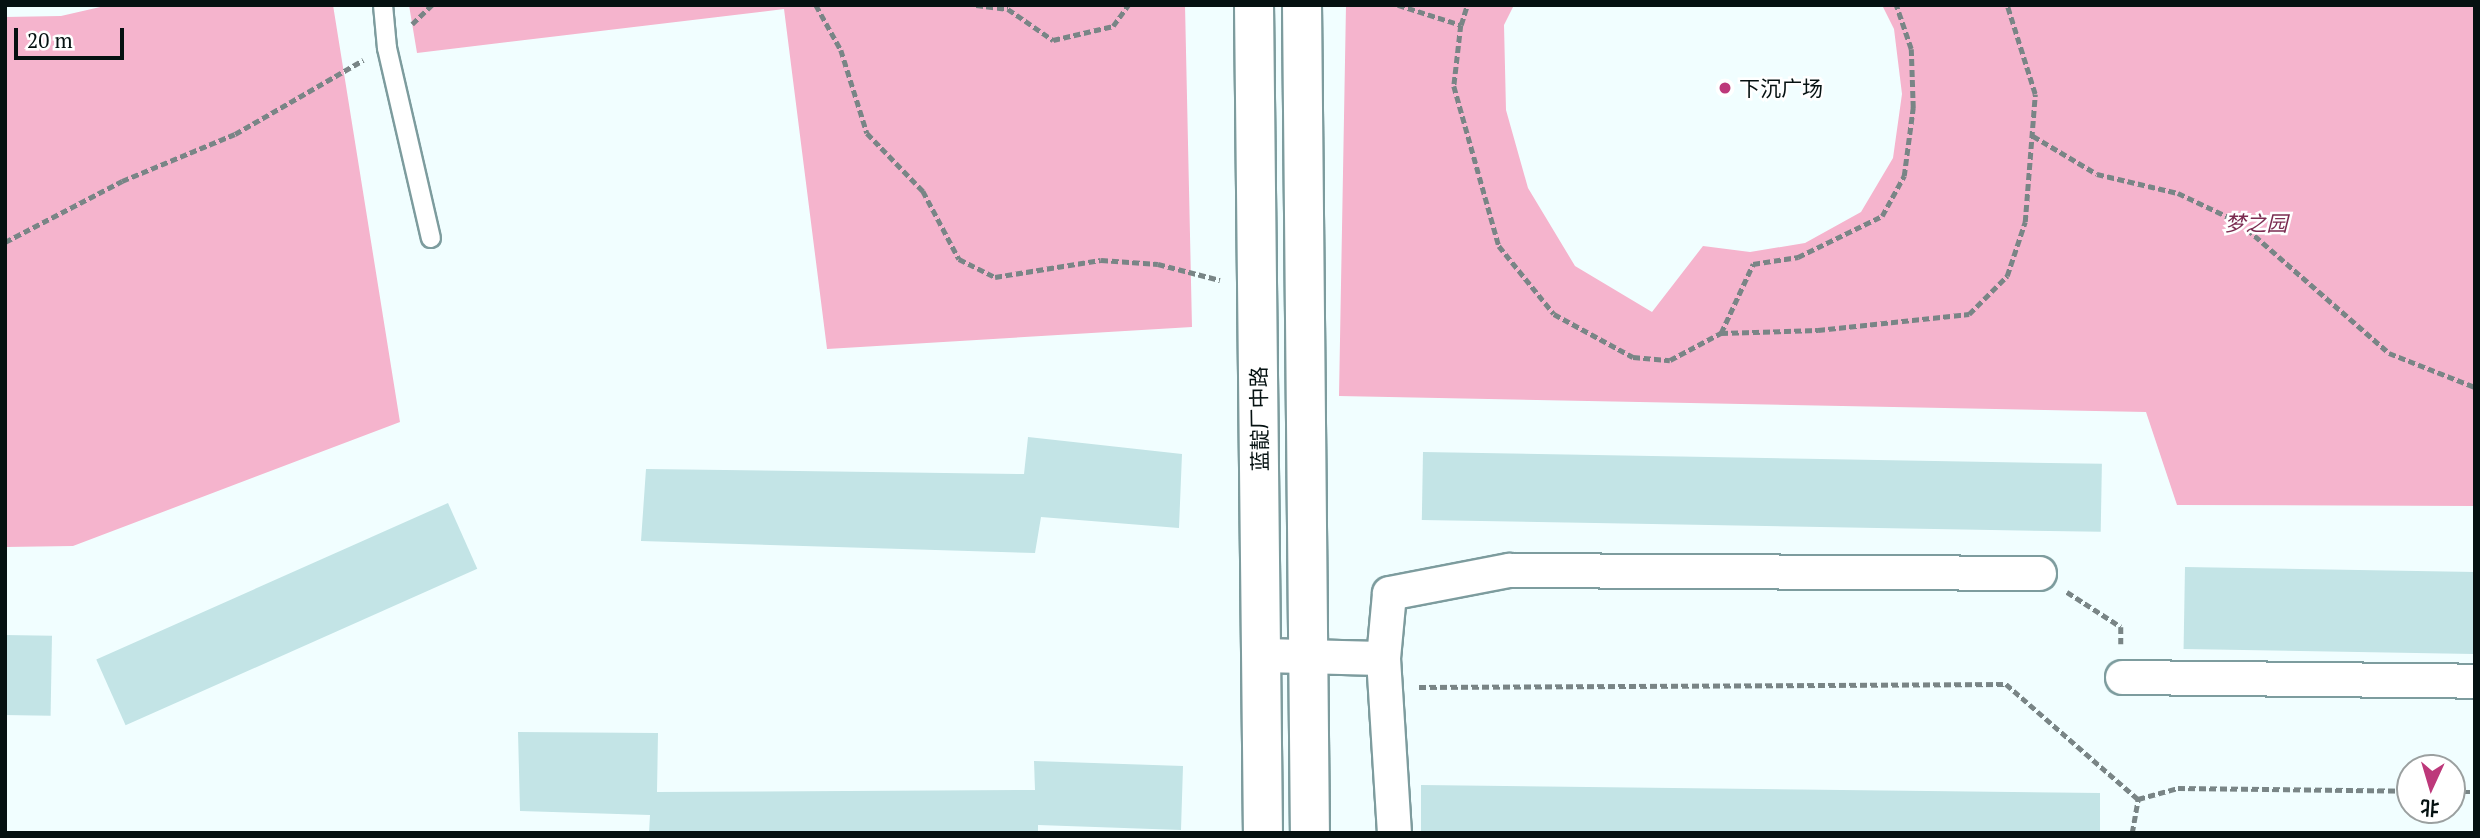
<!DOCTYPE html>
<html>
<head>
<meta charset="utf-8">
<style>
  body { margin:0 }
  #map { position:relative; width:2480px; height:838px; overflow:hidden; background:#f1feff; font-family:"PT Serif","Noto Sans SC",serif }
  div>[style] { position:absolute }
  .green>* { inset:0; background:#f5b4cd }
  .building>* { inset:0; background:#c3e4e6; transform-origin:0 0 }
  .path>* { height:4.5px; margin-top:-2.25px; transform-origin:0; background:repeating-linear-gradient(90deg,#798586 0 7px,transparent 0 10.5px) }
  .roads { filter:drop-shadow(2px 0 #7d9c9e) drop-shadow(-2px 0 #7d9c9e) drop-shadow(0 2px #7d9c9e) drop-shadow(0 -2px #7d9c9e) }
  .lane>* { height:18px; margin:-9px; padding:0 9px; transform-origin:9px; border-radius:9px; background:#fff }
  .street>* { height:33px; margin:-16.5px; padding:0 16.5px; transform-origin:16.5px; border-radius:16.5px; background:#fff }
  .secondary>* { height:38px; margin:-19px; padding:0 19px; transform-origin:19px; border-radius:19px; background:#fff }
  .dots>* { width:19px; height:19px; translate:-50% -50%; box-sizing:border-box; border:4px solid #fff; border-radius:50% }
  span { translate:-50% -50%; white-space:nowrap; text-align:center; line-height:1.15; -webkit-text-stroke:5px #fff; paint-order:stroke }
  .poi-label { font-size:21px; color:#051111 }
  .left { translate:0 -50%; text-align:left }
  .park-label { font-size:21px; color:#7b2c51; font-style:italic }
  .street-label { font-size:21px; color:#051111 }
  .frame { position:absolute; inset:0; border:7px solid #051111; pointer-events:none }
  .north { position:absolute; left:2396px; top:754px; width:70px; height:70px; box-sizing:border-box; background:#fff; border:2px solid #9ba0a0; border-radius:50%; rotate:184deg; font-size:19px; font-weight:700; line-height:28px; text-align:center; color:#051111 }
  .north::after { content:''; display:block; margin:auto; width:24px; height:32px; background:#bd387a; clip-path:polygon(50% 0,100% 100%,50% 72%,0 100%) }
  .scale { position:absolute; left:14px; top:28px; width:110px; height:32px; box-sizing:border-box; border:4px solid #051111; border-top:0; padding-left:9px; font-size:21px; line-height:24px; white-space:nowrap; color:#051111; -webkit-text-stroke:5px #fff; paint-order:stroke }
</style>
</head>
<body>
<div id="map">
  <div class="green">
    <i style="clip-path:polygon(109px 5px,333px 5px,400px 422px,73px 546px,5px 547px,5px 17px,61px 16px)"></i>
    <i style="clip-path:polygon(409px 5px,1185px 5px,1192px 327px,827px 349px,784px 9px,417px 53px)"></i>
    <i style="clip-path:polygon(1346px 5px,1514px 5px,1504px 25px,1506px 110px,1528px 188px,1575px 266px,1652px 312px,1703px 246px,1750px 252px,1805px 243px,1861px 212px,1893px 158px,1902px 94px,1894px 29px,1882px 5px,2475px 5px,2475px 506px,2177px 505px,2146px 412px,1339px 396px)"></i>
  </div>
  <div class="building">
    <i style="clip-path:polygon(1028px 437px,1182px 454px,1179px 528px,1041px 517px,1035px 553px,641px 541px,646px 469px,1024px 474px)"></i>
    <i style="left:1423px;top:452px;width:679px;height:68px;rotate:1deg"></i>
    <i style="left:448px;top:503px;width:72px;height:385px;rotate:66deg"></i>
    <i style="left:2185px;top:567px;width:290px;height:82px;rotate:1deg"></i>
    <i style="left:5px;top:635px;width:47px;height:80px;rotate:1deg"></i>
    <i style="clip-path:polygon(518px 732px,658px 733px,657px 792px,1035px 790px,1034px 761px,1183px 766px,1181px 830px,1038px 825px,1038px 833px,649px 833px,650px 815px,520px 811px)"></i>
    <i style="clip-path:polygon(1421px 785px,2100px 793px,2100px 833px,1421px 833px)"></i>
  </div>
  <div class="path">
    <i style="left:816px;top:5px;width:51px;rotate:60.9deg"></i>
    <i style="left:841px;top:50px;width:87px;rotate:72.6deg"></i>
    <i style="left:867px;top:133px;width:81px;rotate:46deg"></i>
    <i style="left:923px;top:191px;width:77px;rotate:62.1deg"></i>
    <i style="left:959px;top:259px;width:40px;rotate:26.6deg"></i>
    <i style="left:995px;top:277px;width:107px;rotate:-9.1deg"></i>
    <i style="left:1101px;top:260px;width:57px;rotate:4deg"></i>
    <i style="left:1158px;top:264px;width:64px;rotate:14.5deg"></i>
    <i style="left:976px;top:5px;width:32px;rotate:7deg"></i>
    <i style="left:1008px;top:9px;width:55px;rotate:34.6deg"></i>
    <i style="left:1053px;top:40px;width:62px;rotate:-13.1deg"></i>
    <i style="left:1113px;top:26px;width:26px;rotate:-54deg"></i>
    <i style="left:1398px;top:5px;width:66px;rotate:17.6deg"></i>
    <i style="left:1461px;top:25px;width:61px;rotate:96.5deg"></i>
    <i style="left:1454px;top:86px;width:166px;rotate:74.3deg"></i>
    <i style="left:1499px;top:246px;width:87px;rotate:51deg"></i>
    <i style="left:1554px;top:314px;width:90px;rotate:28.6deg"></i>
    <i style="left:1633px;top:357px;width:37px;rotate:5deg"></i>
    <i style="left:1670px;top:360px;width:58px;rotate:-27.9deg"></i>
    <i style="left:1721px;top:333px;width:76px;rotate:-65.1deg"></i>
    <i style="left:1753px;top:264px;width:46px;rotate:-8.8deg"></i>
    <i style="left:1798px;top:257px;width:93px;rotate:-26deg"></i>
    <i style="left:1882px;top:216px;width:46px;rotate:-61.2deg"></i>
    <i style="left:1904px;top:176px;width:69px;rotate:-82.5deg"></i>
    <i style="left:1913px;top:108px;width:59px;rotate:-91.9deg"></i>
    <i style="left:1911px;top:49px;width:46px;rotate:-108.8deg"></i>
    <i style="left:412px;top:24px;width:28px;rotate:-44deg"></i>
    <i style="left:1461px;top:25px;width:21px;rotate:-73deg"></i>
    <i style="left:2033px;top:136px;width:74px;rotate:30.7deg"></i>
    <i style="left:2097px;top:174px;width:83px;rotate:13.2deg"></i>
    <i style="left:2178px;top:193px;width:68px;rotate:25.4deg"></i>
    <i style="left:2239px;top:222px;width:199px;rotate:41.1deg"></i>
    <i style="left:2389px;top:353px;width:92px;rotate:21.6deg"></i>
    <i style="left:5px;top:242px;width:132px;rotate:-27.5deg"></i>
    <i style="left:122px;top:181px;width:122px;rotate:-22.6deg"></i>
    <i style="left:235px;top:134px;width:148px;rotate:-30deg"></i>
    <i style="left:1721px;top:333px;width:97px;rotate:-1.8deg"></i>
    <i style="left:1818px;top:330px;width:152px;rotate:-6deg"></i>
    <i style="left:1969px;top:314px;width:54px;rotate:-45deg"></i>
    <i style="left:2007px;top:276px;width:57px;rotate:-71.6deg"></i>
    <i style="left:2025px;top:222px;width:128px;rotate:-85.5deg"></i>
    <i style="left:2035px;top:94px;width:93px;rotate:-107.5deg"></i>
    <i style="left:2067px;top:592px;width:64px;rotate:32.9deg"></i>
    <i style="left:2121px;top:627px;width:17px;rotate:90deg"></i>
    <i style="left:1419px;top:687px;width:587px;rotate:-0.29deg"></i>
    <i style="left:2006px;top:684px;width:175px;rotate:41.1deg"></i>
    <i style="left:2452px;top:792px;width:23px"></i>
    <i style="left:2132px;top:833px;width:35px;rotate:-80deg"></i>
    <i style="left:2138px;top:799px;width:41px;rotate:-15.4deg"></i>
    <i style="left:2178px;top:788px;width:232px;rotate:0.7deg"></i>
  </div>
  <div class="roads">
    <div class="lane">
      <i style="left:383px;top:5px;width:43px;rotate:84.7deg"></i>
      <i style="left:387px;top:48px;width:195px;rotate:77deg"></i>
    </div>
    <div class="street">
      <i style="left:1261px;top:655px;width:122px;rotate:1.4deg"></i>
      <i style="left:2122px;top:677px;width:353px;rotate:0.6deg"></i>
      <i style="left:1394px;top:833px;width:175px;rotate:-93.6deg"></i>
      <i style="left:1383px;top:658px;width:65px;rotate:-84.7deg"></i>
      <i style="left:1389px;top:593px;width:122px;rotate:-10.9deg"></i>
      <i style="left:1509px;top:570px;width:530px;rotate:0.32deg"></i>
    </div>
    <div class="secondary">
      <i style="left:1254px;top:5px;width:828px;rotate:89.38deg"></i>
      <i style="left:1302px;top:5px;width:828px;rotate:89.45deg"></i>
    </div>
  </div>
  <div class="dots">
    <i style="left:1725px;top:88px;background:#bd387a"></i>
  </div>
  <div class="poi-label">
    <span class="left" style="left:1739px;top:88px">下沉广场</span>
  </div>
  <div class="park-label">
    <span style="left:2256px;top:223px">梦之园</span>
  </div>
  <div class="street-label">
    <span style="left:1259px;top:419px;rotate:-91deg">蓝靛厂中路</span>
  </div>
  <div class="frame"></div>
  <div class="north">北</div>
  <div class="scale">20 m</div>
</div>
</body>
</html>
